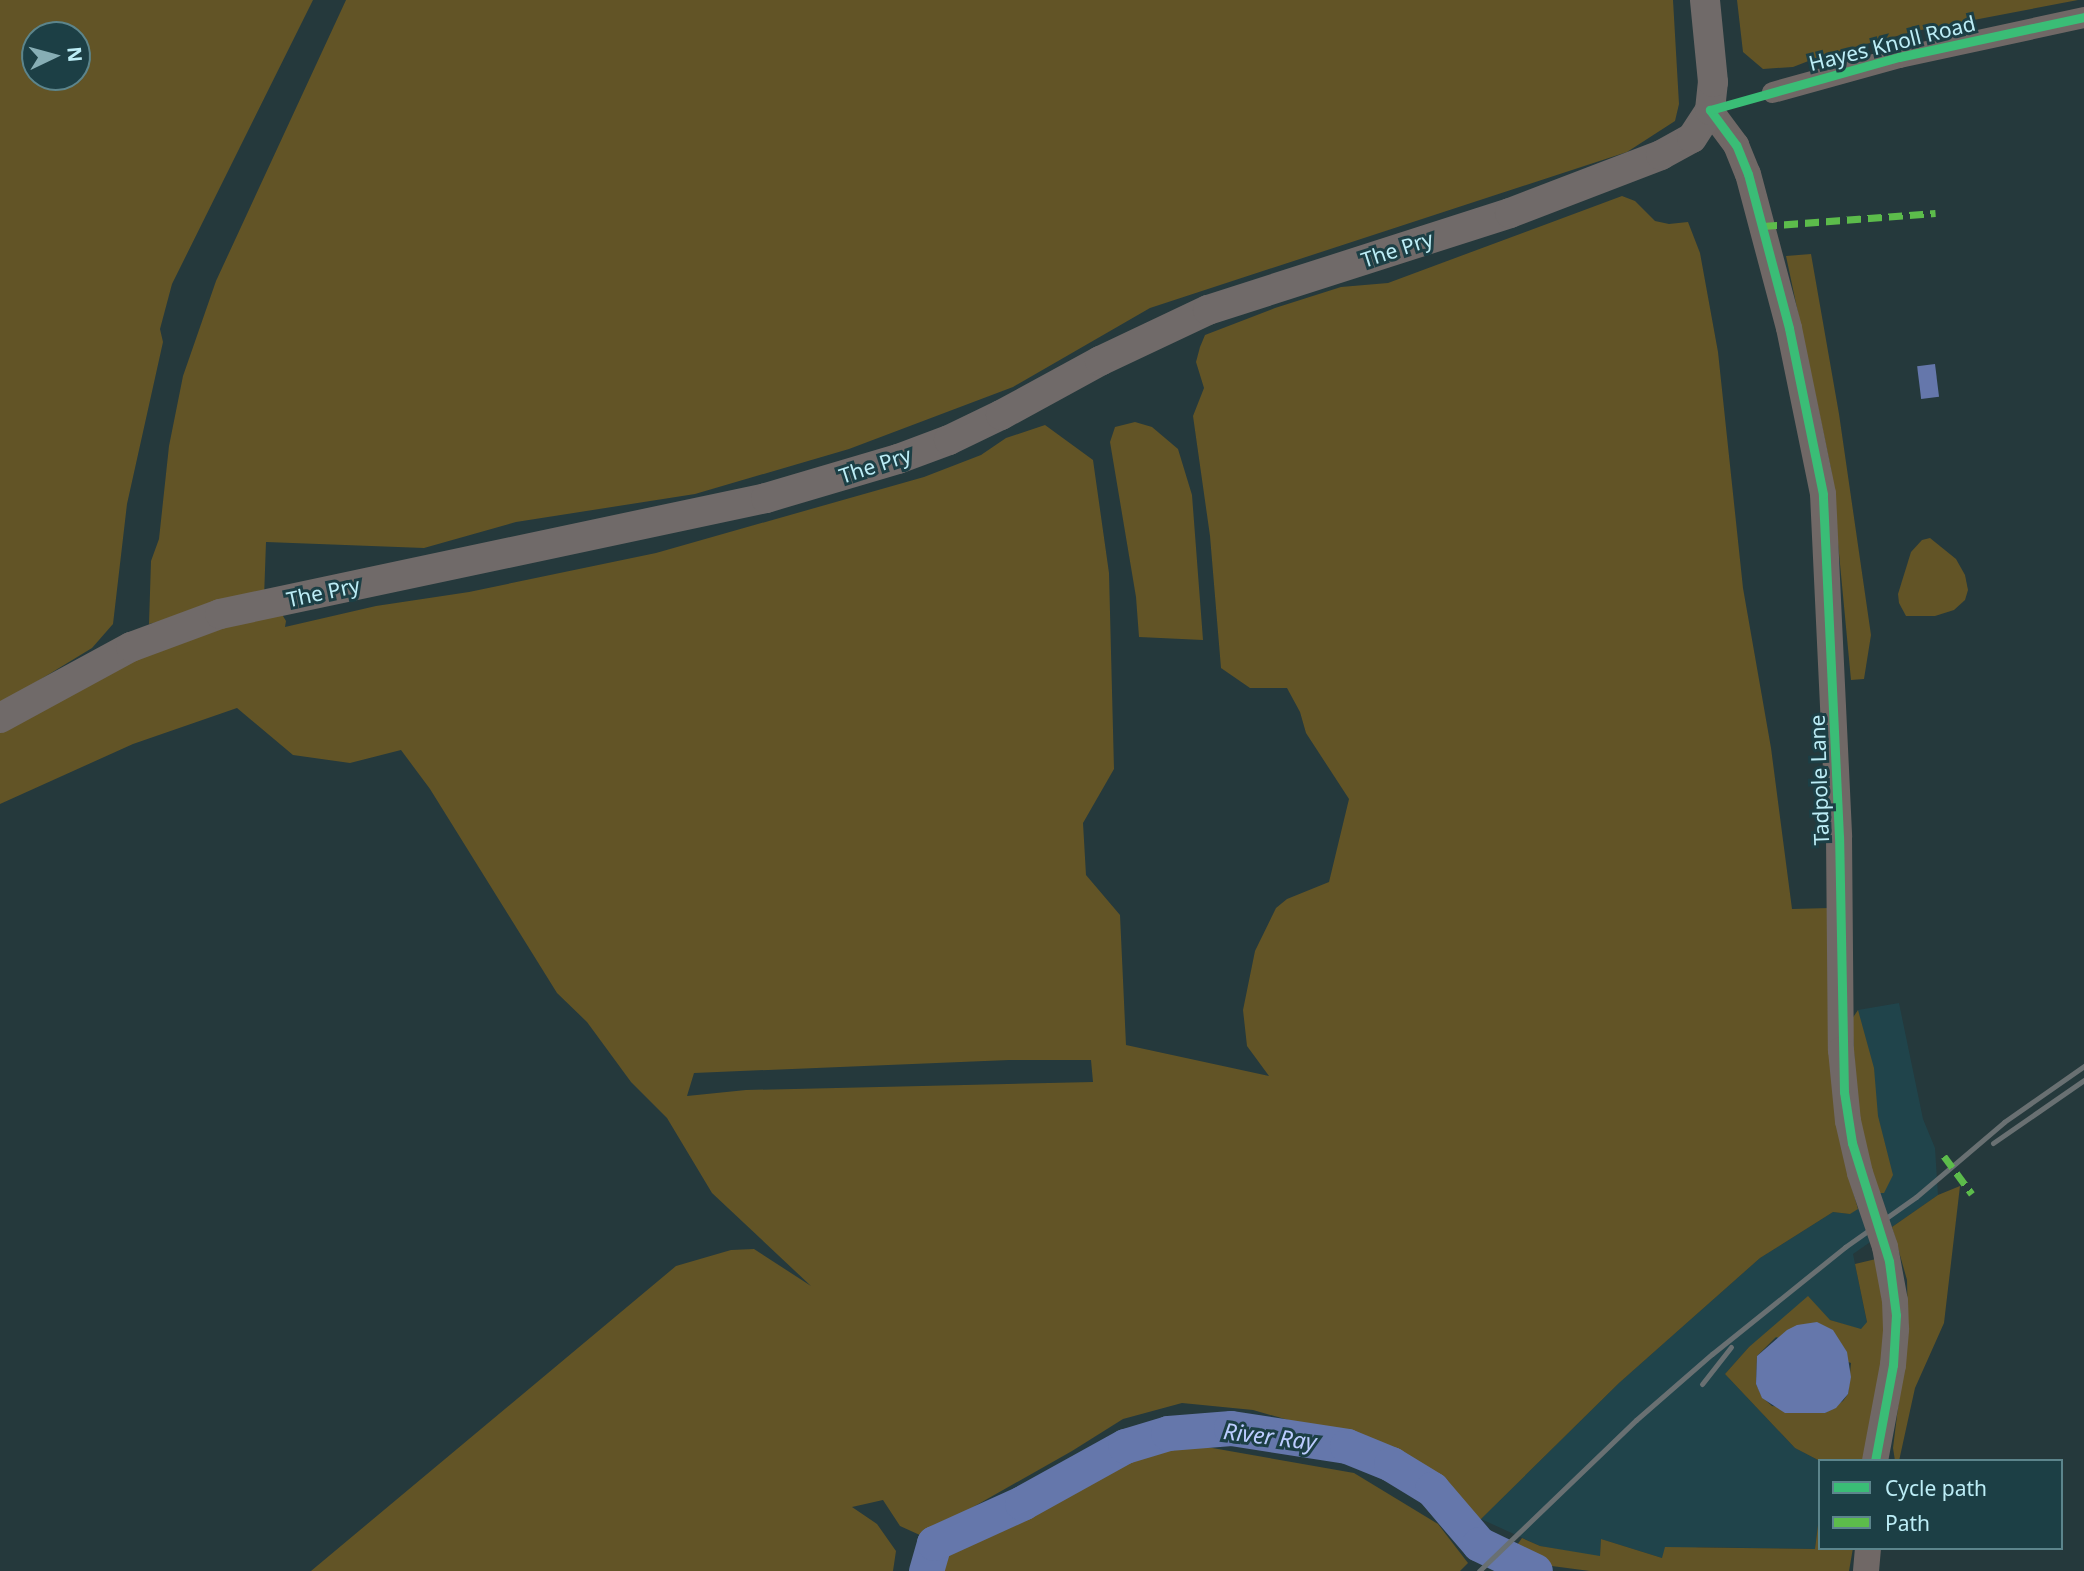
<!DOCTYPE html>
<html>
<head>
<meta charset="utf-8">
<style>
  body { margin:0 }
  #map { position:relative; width:2084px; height:1571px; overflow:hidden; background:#25393c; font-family:"Noto Sans",sans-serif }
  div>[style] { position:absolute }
  .built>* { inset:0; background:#20444b }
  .green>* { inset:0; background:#625426 }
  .water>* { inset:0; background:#6577ab; transform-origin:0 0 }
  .river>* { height:35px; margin:-17.5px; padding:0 17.5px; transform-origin:17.5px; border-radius:17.5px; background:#6577ab }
  .minor>* { height:21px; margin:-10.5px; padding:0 10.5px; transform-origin:10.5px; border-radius:10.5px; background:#706866 }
  .tertiary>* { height:26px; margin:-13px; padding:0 13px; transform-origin:13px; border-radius:13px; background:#706866 }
  .secondary>* { height:30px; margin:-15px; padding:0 15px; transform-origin:15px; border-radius:15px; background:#706a69 }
  .rail>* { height:5px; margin:-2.5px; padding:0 2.5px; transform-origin:2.5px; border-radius:2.5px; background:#697072 }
  .tertiary-bridge>* { height:26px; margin:-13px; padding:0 13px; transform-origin:13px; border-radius:13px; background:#706866 }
  .quiet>* { height:7px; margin-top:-3.5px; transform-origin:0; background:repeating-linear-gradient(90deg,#5cbc4b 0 14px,transparent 0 21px) }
  .cycleway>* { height:9px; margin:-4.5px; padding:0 4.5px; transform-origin:4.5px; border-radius:4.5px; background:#3abd76 }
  span { translate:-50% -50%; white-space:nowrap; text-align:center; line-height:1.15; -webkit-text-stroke:6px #1c3f45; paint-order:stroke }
  .street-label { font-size:21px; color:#bcedf6 }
  .water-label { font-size:23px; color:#bccdff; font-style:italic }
  .legend { position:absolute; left:1818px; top:1459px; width:245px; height:91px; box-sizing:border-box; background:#1c3f45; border:2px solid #5c858c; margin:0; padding:9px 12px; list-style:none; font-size:21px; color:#bcedf6 }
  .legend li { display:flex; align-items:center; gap:14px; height:35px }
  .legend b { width:35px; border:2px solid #5c858c }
  .north { position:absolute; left:21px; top:21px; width:70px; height:70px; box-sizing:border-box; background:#1c3f45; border:2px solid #5c858c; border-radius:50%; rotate:85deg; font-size:19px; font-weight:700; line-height:28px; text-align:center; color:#bcedf6 }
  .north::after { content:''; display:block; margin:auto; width:24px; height:32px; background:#87aeb5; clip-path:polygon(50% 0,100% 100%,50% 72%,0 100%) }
</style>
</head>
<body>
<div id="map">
  <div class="built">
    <i style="clip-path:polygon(1899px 1003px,1923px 1119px,1935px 1148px,1938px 1195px,1853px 1254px,1867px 1323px,1861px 1330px,1830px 1320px,1749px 1347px,1725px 1374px,1795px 1448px,1820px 1461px,1820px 1509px,1815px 1549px,1699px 1547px,1662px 1558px,1601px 1539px,1600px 1557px,1540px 1546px,1481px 1519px,1619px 1383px,1760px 1258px,1833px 1212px,1850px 1214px,1876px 1193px,1852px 1019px,1858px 1010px)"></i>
  </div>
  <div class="green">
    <i style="clip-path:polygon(evenodd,0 0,313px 0,172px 284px,160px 329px,163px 342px,127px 504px,113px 624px,92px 648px,0 704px,0 0,35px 35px,77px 35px,77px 77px,35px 77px,35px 35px)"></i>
    <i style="clip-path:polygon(346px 0,1673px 0,1679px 104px,1675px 121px,1627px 152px,1150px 308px,1013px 387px,849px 449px,695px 494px,516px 522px,424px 548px,266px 542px,264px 598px,149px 624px,151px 561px,159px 539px,169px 446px,183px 376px,216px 281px)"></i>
    <i style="clip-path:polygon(1737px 0,2078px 0,1916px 31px,1824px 55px,1793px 67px,1763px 69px,1743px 52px)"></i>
    <i style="clip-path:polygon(evenodd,1622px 196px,1635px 201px,1655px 221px,1669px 224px,1688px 222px,1700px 253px,1718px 352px,1743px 588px,1771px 748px,1792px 909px,1830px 908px,1850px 1181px,1858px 1209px,1850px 1214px,1833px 1212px,1760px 1258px,1619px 1383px,1481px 1519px,1466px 1520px,1425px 1467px,1390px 1449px,1253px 1410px,1182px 1403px,1123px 1419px,1072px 1451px,922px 1536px,900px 1526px,883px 1500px,852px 1507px,877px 1524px,896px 1551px,893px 1571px,311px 1571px,676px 1266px,731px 1250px,754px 1249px,811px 1286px,712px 1193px,667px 1118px,631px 1082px,587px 1022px,557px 993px,430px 789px,401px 750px,350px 763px,293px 755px,237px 708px,133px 744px,0 804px,0 730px,155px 648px,280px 611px,286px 621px,285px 627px,376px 606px,469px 592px,656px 553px,924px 477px,981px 455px,1006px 438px,1045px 425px,1093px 460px,1109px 573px,1114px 769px,1083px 823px,1086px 875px,1120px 915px,1126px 1045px,1269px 1076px,1247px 1046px,1243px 1010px,1255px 951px,1276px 908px,1287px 899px,1329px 882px,1349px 799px,1306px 733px,1300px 712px,1287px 688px,1250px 688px,1221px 668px,1210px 536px,1193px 416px,1204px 388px,1196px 362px,1200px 347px,1205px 335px,1275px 308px,1341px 287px,1388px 283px,1622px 196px,1009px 1060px,1091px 1060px,1093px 1082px,746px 1090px,687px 1096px,694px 1073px,1009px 1060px)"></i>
    <i style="clip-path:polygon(1811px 254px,1839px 414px,1871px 635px,1864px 679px,1851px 680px,1831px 469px,1786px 256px)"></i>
    <i style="clip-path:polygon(1135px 422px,1152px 427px,1178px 449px,1192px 495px,1203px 640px,1139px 637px,1136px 597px,1110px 442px,1115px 427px)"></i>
    <i style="clip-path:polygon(1930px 538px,1956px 559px,1965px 575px,1968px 590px,1965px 600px,1954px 610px,1935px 616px,1906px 616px,1899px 603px,1898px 594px,1911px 552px,1922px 540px)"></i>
    <i style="clip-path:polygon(1858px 1010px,1874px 1068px,1878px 1116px,1893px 1175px,1884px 1193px,1876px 1193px,1858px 1118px,1852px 1019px)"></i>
    <i style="clip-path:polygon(1960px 1186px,1944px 1323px,1915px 1388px,1899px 1461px,1895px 1461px,1893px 1448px,1908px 1327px,1907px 1280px,1892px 1227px,1938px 1195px)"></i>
    <i style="clip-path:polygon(evenodd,1876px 1259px,1885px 1320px,1886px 1365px,1863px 1461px,1820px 1461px,1795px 1448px,1725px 1374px,1749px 1347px,1808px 1296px,1830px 1320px,1861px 1329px,1867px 1322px,1855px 1264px,1876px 1259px,1776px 1337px,1851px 1363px,1848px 1394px,1843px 1401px,1825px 1413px,1772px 1406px,1762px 1397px,1756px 1384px,1757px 1356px,1776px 1337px)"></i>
    <i style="clip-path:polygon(1201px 1446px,1354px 1473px,1438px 1524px,1468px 1563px,1460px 1571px,934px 1571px,944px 1550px,1128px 1457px)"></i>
    <i style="clip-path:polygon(1820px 1509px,1820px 1548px,1853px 1548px,1849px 1571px,1590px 1571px,1544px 1565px,1512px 1552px,1522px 1538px,1540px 1546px,1600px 1556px,1601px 1539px,1662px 1558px,1665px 1547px,1815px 1549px)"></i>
  </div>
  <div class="water">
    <i style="left:1935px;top:364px;width:33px;height:18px;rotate:83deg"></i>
    <i style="clip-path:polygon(1817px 1322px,1833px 1330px,1847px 1352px,1851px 1377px,1848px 1394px,1836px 1408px,1825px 1413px,1785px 1413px,1762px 1398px,1756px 1384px,1757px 1356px,1787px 1330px,1797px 1325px)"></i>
  </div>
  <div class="river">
    <i style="left:926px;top:1571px;width:29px;rotate:-74deg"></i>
    <i style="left:934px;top:1543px;width:97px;rotate:-24.4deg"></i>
    <i style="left:1022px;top:1503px;width:118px;rotate:-29deg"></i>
    <i style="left:1125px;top:1446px;width:45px;rotate:-16.8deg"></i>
    <i style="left:1168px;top:1433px;width:63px;rotate:-4.5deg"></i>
    <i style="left:1231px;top:1428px;width:117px;rotate:8.8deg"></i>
    <i style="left:1347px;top:1446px;width:48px;rotate:22.2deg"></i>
    <i style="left:1391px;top:1464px;width:48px;rotate:31.4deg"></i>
    <i style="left:1432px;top:1489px;width:72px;rotate:49.5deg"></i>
    <i style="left:1479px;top:1544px;width:62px;rotate:25.7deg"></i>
  </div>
  <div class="minor">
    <i style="left:1772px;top:92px;width:132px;rotate:-15.4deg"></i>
    <i style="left:1899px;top:57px;width:189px;rotate:-12.2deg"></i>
  </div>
  <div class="tertiary">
    <i style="left:1710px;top:110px;width:44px;rotate:53.4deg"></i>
    <i style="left:1736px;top:145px;width:31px;rotate:68deg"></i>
    <i style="left:1748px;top:174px;width:159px;rotate:75.1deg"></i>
    <i style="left:1789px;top:328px;width:169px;rotate:78.4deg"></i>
    <i style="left:1823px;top:494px;width:343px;rotate:87.3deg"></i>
    <i style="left:1839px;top:837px;width:213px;rotate:89.5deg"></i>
    <i style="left:1841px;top:1050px;width:71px;rotate:84.4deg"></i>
    <i style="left:1848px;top:1121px;width:53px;rotate:77deg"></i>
    <i style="left:1875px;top:1461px;width:98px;rotate:-79.4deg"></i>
    <i style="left:1893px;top:1365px;width:36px;rotate:-85deg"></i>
    <i style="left:1896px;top:1329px;width:28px;rotate:-92deg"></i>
    <i style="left:1895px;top:1301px;width:55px;rotate:-100.5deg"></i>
    <i style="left:1866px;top:1571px;width:23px;rotate:-85deg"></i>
  </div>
  <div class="secondary">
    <i style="left:0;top:718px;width:149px;rotate:-28.5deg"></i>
    <i style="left:131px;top:647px;width:95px;rotate:-20.3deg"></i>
    <i style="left:220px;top:614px;width:558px;rotate:-11.99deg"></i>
    <i style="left:766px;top:498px;width:138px;rotate:-16.5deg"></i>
    <i style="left:898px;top:459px;width:54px;rotate:-20.4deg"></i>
    <i style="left:949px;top:440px;width:58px;rotate:-25.7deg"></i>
    <i style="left:1001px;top:415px;width:113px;rotate:-28.6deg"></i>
    <i style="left:1100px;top:361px;width:119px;rotate:-25.3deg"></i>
    <i style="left:1208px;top:310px;width:317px;rotate:-17.8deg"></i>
    <i style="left:1510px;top:213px;width:162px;rotate:-21deg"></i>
    <i style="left:1661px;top:155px;width:35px;rotate:-29deg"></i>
    <i style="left:1692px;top:138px;width:33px;rotate:-57deg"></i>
    <i style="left:1710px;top:110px;width:28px;rotate:-84deg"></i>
    <i style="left:1713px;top:82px;width:82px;rotate:-95.6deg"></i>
  </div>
  <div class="rail">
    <i style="left:1993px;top:1143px;width:111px;rotate:-34.7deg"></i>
    <i style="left:1702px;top:1384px;width:47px;rotate:-51.9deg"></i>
    <i style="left:1479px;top:1571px;width:218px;rotate:-43.9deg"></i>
    <i style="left:1636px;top:1420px;width:101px;rotate:-41deg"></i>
    <i style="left:1712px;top:1354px;width:171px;rotate:-38.8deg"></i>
    <i style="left:1845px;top:1247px;width:87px;rotate:-35.2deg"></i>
    <i style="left:1916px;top:1197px;width:116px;rotate:-40.4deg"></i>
    <i style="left:2004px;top:1122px;width:98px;rotate:-35deg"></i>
  </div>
  <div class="tertiary-bridge">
    <i style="left:1860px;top:1173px;width:78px;rotate:71.3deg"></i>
  </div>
  <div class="quiet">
    <i style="left:1763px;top:226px;width:173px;rotate:-4.3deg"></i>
    <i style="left:1944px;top:1156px;width:47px;rotate:53.6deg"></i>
  </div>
  <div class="cycleway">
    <i style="left:1875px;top:1461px;width:98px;rotate:-79.4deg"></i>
    <i style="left:1893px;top:1365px;width:50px;rotate:-86.6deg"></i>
    <i style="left:1896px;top:1315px;width:54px;rotate:-97.4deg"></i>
    <i style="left:1889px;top:1261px;width:124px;rotate:-107.4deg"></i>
    <i style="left:1852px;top:1143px;width:52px;rotate:-98.9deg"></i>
    <i style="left:1844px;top:1092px;width:255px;rotate:-91.1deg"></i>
    <i style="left:1839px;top:837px;width:343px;rotate:-92.7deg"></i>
    <i style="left:1823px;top:494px;width:169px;rotate:-101.6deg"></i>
    <i style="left:1789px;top:328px;width:159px;rotate:-104.9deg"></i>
    <i style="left:1748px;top:174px;width:31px;rotate:-112deg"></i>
    <i style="left:1736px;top:145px;width:44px;rotate:-126.6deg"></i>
    <i style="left:1710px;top:110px;width:196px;rotate:-15.7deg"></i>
    <i style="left:1899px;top:57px;width:189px;rotate:-12.2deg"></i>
  </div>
  <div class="street-label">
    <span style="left:1892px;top:43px;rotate:-14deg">Hayes Knoll Road</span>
    <span style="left:1397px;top:249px;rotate:-18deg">The Pry</span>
    <span style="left:875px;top:465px;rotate:-18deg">The Pry</span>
    <span style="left:323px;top:592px;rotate:-12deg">The Pry</span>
    <span style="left:1819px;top:780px;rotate:-92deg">Tadpole Lane</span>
  </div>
  <div class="water-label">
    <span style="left:1270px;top:1436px;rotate:7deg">River Ray</span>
  </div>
  <ul class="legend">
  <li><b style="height:9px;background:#3abd76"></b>Cycle path</li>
  <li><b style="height:9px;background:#5cbc4b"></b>Path</li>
  </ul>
  <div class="north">N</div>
</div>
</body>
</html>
